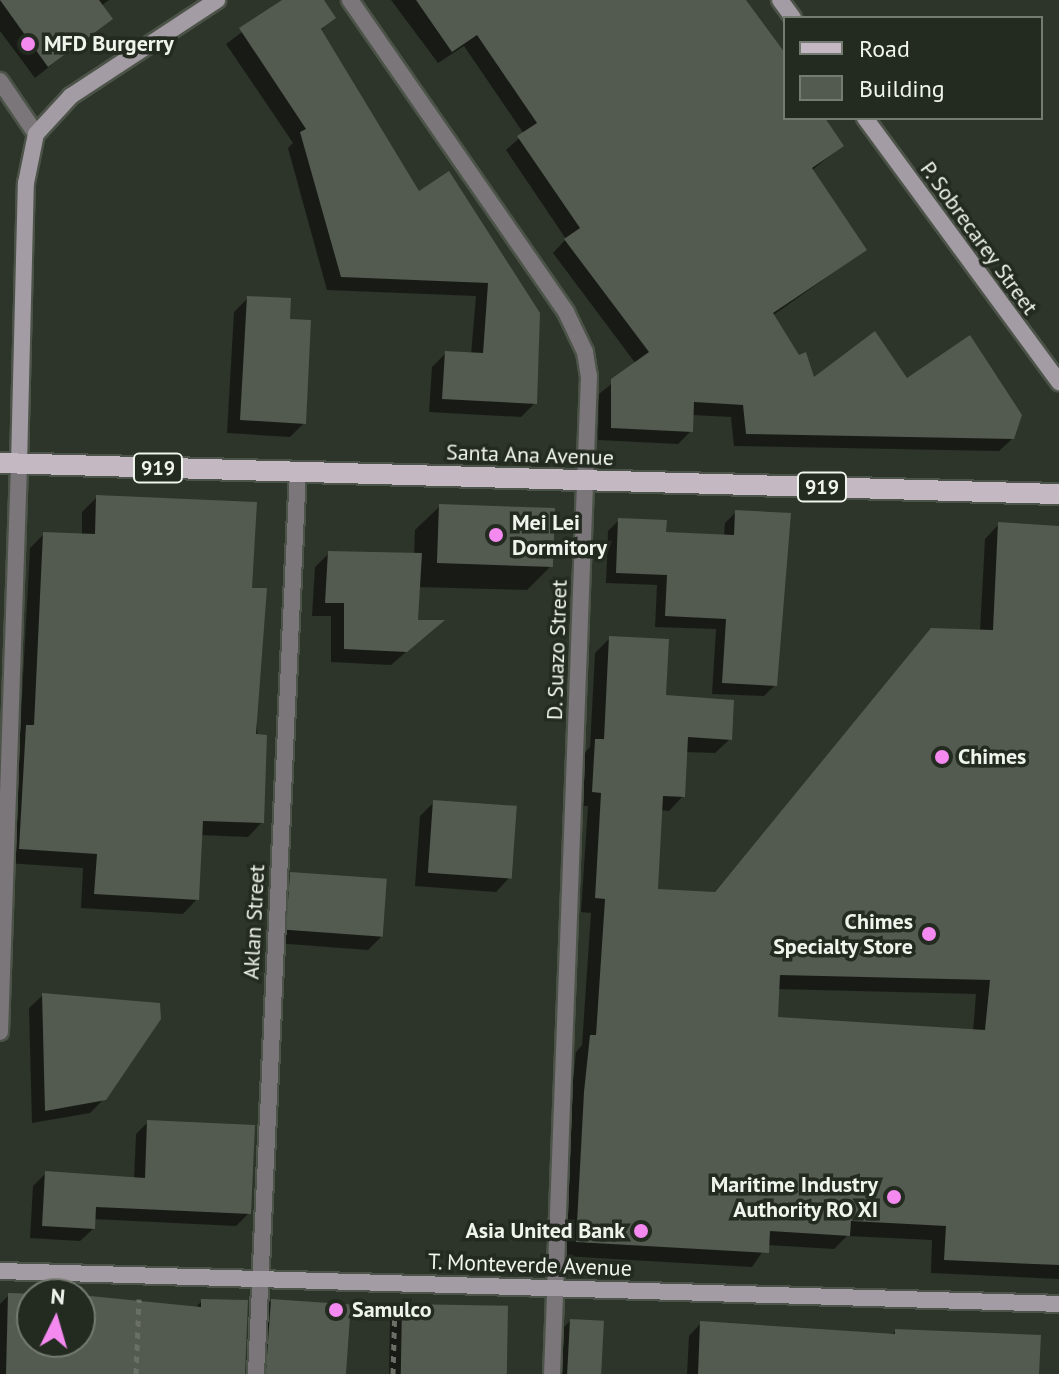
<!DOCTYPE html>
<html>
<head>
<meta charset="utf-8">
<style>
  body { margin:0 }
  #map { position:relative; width:1059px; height:1374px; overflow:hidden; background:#2d3429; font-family:"PT Sans",sans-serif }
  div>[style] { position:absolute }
  .shadow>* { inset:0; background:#0007 }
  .building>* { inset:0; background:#535a4f; transform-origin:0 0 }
  .path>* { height:5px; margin-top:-2.5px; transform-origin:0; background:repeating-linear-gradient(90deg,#696f65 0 6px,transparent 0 12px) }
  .roads { filter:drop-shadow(2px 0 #4c5348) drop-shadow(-2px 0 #4c5348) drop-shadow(0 2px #4c5348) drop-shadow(0 -2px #4c5348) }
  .street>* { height:16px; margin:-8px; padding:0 8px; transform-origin:8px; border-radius:8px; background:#7b767a }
  .secondary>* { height:16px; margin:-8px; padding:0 8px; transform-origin:8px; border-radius:8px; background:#a49ca4 }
  .primary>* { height:20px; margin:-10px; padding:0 10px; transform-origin:10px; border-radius:10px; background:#c4b9c3 }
  .dots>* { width:22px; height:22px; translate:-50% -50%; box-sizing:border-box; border:4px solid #232a1f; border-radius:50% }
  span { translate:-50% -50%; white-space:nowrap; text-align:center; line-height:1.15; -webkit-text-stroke:7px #232a1f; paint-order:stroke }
  .shield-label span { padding:2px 6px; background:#232a1f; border:2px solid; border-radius:6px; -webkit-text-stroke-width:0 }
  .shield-label { font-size:20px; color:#eff4ed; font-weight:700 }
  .poi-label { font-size:22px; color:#eff4ed; font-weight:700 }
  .left { translate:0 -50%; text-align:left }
  .right { translate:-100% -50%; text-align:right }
  .street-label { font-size:22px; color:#eff4ed }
  .legend { position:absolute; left:783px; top:16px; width:260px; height:104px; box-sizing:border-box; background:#232a1f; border:2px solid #757b71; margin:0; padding:10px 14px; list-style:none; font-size:24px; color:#eff4ed }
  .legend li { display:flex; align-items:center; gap:16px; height:40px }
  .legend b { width:40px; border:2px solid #757b71 }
  .north { position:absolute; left:16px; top:1278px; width:80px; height:80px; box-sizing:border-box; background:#232a1f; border:2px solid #757b71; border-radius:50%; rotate:5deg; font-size:22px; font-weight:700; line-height:32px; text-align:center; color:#eff4ed }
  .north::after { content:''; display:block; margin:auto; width:28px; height:36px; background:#f489f0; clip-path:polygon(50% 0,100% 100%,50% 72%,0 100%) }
</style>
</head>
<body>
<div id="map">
  <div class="shadow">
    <i style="clip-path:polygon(0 0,109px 0,101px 6px,111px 18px,35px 78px,0 31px)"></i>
    <i style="clip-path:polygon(285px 0,322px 0,334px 18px,320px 31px,418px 194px,538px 313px,535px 403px,521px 417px,429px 412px,432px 367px,446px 353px,471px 355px,476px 296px,327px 290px,288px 148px,293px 143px,226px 44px)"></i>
    <i style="clip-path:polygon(391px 0,743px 0,785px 62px,785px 118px,823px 118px,842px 146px,811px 171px,865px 250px,772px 316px,814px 381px,906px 381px,1013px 438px,999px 451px,734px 446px,731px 417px,692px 415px,691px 431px,678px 444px,598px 440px,599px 394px,636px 364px,553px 253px,566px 239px,506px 150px,524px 134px,464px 46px,438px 63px)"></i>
    <i style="clip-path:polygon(248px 298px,288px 320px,304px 423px,290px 437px,227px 433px,234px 312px)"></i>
    <i style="clip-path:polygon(97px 497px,250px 590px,262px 822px,248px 837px,200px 835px,197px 899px,183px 914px,81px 908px,83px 868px,5px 863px,13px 742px,20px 734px,30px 548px,44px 534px,82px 536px,82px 512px)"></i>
    <i style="clip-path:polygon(440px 506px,551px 566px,527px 590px,418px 587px,416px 622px,428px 633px,391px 665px,331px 662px,331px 616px,312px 616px,315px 567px,329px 553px,414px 555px,415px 530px)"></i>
    <i style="clip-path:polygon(736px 512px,775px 685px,764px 696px,712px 694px,716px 629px,655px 627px,657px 585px,606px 583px,608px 531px,619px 520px,664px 533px,724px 536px,725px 523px)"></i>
    <i style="clip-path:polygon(evenodd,999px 524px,1059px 528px,1059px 1279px,931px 1273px,932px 1240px,847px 1236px,834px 1249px,767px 1245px,752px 1267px,562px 1256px,570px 1108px,576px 1052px,582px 1045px,591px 913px,581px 912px,588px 806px,579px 806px,582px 756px,590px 747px,595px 653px,610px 638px,664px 697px,730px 739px,715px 753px,685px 752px,683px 796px,669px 811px,660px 810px,655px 891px,713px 894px,931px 630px,980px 631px,985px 539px,999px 524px,777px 989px,976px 994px,973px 1032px,776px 1019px,777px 989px)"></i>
    <i style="clip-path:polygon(434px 802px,509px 878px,496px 892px,415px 886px,420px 816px)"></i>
    <i style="clip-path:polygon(291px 874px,382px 936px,368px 950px,275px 943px,277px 887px)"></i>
    <i style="clip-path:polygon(43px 995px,104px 1099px,90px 1113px,32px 1123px,29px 1008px)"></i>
    <i style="clip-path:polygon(148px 1122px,249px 1213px,236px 1226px,93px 1219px,93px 1229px,80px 1241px,30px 1238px,33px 1186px,46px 1173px,134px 1179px,136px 1134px)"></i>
    <i style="clip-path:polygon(9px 1295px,32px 1296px,32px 1342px,80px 1342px,80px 1300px,194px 1309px,202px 1301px,243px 1374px,0 1374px,0 1304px)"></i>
    <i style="clip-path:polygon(271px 1301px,344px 1374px,257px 1374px,260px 1312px)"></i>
    <i style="clip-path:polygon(403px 1306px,506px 1374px,389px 1374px,390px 1320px)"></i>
    <i style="clip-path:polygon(570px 1321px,600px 1374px,560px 1374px,561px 1330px)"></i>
    <i style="clip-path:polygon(701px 1323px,890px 1336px,896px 1331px,1037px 1374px,687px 1374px,689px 1336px)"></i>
  </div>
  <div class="building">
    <i style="clip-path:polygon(0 0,99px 0,113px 19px,48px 67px)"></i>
    <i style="clip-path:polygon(282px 0,324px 0,336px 18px,321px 29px,419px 191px,449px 171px,540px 313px,537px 404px,442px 399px,445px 351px,483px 353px,488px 283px,341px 277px,300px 132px,306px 129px,239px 28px)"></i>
    <i style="clip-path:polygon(416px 0,746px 0,785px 53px,785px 118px,825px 118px,844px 146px,812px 168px,867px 250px,773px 313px,799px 355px,806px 352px,814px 377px,875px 331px,907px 378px,970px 335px,1022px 415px,1014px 439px,746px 434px,743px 405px,694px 402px,693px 432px,611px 428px,611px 379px,649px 352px,564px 239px,580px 228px,517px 136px,537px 123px,477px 35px,452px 52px)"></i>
    <i style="clip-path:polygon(247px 296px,291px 298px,290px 319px,311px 320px,306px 424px,240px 420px)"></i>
    <i style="clip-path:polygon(96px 495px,257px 502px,252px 588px,267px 588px,256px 734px,267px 735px,264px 823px,203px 821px,199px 900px,94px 894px,97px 854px,19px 849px,26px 725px,34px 725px,43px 532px,95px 534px)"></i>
    <i style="left:439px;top:504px;width:116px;height:59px;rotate:2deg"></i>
    <i style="clip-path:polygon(735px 510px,791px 513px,777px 686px,722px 683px,726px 619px,665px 616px,667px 575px,616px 573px,618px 518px,667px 520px,666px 532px,734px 535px)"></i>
    <i style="clip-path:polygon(evenodd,998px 522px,1059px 526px,1059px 1265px,944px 1260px,946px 1226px,851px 1221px,850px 1236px,770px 1231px,769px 1253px,576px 1242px,584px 1092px,590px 1035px,596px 1035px,605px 899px,595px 898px,601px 793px,592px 792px,595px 739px,604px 739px,609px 636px,669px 639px,666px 695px,734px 700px,732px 740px,688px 737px,685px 797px,663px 796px,658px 889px,715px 892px,931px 628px,993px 630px,998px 522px,780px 975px,990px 980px,985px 1030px,778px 1017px,780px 975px)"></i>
    <i style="clip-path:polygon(328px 551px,422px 553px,418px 620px,445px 620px,407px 652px,344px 649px,344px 603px,325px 603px)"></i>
    <i style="left:433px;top:800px;width:84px;height:73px;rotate:4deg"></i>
    <i style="left:290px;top:872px;width:97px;height:58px;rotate:4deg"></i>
    <i style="clip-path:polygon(42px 993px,160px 1003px,161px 1019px,106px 1100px,45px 1111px)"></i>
    <i style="clip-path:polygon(147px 1120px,255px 1125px,251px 1214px,96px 1207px,95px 1229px,42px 1226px,45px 1171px,145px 1178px)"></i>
    <i style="clip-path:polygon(8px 1293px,44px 1294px,32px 1294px,32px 1342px,80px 1342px,80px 1295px,201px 1307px,201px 1299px,248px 1300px,245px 1374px,6px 1374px)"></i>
    <i style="left:271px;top:1299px;width:80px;height:75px;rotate:4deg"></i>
    <i style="left:402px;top:1304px;width:106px;height:70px;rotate:1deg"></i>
    <i style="left:570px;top:1319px;width:34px;height:55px;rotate:3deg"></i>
    <i style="clip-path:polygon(700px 1321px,895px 1334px,895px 1329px,1041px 1335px,1039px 1374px,698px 1374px)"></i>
  </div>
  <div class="path">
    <i style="left:136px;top:1374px;width:75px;rotate:-87.7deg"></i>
    <i style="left:393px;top:1374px;width:70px;rotate:-88.4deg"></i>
  </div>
  <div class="roads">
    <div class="street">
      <i style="left:350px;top:0;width:379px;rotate:55.3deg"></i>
      <i style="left:566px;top:312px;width:44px;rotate:64.6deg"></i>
      <i style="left:585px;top:352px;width:24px;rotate:81deg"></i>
      <i style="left:589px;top:376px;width:999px;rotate:92.12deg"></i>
      <i style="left:0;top:81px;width:64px;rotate:55.8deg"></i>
      <i style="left:0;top:1032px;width:568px;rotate:-88.08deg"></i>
      <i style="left:256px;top:1374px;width:904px;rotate:-87.34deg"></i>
    </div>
    <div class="secondary">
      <i style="left:780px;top:0;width:22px;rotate:54deg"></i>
      <i style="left:865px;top:118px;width:328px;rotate:53.7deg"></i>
      <i style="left:19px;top:464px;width:281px;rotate:-88.6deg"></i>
      <i style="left:26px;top:183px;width:50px;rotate:-78.5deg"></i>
      <i style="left:36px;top:134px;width:52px;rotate:-47.4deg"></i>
      <i style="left:71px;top:96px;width:175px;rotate:-33.3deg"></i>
      <i style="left:0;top:1271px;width:1060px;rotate:1.78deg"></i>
    </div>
    <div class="primary">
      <i style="left:0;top:463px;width:1059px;rotate:1.68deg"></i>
    </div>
  </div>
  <div class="dots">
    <i style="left:28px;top:44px;background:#f489f0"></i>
    <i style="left:496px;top:535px;background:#f489f0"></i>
    <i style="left:942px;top:757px;background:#f489f0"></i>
    <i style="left:929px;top:934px;background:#f489f0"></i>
    <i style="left:894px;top:1197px;background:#f489f0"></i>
    <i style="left:641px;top:1231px;background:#f489f0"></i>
    <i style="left:336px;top:1310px;background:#f489f0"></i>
  </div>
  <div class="shield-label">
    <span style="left:158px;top:468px">919</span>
    <span style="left:822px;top:487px">919</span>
  </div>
  <div class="poi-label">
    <span class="left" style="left:44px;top:44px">MFD Burgerry</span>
    <span class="left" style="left:512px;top:535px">Mei Lei<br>Dormitory</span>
    <span class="left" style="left:958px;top:757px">Chimes</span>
    <span class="right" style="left:913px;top:934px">Chimes<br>Specialty Store</span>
    <span class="right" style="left:878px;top:1197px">Maritime Industry<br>Authority RO XI</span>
    <span class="right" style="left:625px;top:1231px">Asia United Bank</span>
    <span class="left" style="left:352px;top:1310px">Samulco</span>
  </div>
  <div class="street-label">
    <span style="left:979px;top:238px;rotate:54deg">P. Sobrecarey Street</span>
    <span style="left:530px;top:455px;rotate:2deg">Santa Ana Avenue</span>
    <span style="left:557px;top:650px;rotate:-88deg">D. Suazo Street</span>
    <span style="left:254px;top:922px;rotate:-87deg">Aklan Street</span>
    <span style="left:530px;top:1265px;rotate:2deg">T. Monteverde Avenue</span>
  </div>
  <ul class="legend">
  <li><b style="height:10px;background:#c4b9c3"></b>Road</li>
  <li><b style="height:22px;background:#535a4f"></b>Building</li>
  </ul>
  <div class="north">N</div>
</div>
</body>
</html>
